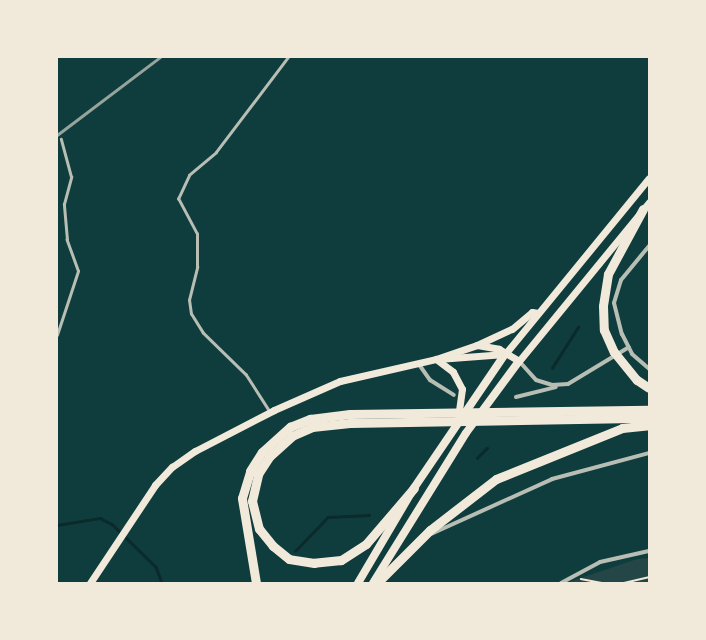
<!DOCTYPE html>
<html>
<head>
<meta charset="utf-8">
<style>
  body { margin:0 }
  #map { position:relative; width:706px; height:640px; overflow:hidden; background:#0f3d3e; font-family:"Libre Baskerville",serif }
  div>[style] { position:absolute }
  .green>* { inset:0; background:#244646 }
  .stream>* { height:2.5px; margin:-1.25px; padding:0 1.25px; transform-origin:1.25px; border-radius:1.25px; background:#0a2a2b }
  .path>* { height:1.5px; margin:-0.75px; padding:0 0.75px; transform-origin:0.75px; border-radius:0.75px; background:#f1e9da }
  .service>* { height:2.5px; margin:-1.25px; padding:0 1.25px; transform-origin:1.25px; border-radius:1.25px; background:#b8beb3 }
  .minor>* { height:4px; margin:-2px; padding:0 2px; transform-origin:2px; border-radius:2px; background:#b8beb3 }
  .secondary>* { height:7px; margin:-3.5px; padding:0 3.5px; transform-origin:3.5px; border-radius:3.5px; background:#f1e9da }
  .primary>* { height:7px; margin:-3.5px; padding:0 3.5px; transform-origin:3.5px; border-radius:3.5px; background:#f1e9da }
  .trunk>* { height:8px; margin:-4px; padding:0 4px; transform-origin:4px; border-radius:4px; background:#f1e9da }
  .motorway>* { height:9px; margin:-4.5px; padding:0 4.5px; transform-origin:4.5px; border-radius:4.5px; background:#f1e9da }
  .rail>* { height:2.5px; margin:-1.25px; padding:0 1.25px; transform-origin:1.25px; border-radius:1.25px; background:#97a49c }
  span { translate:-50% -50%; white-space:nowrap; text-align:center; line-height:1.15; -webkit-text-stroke:4px #f1e9da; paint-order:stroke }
  .frame { position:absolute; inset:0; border:58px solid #f1e9da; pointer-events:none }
</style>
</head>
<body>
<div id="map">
  <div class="green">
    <i style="clip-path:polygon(649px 558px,649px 583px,566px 583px,637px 559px)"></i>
  </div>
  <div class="stream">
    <i style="left:552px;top:368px;width:49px;rotate:-57.6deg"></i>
    <i style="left:477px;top:458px;width:14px;rotate:-45deg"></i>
    <i style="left:57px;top:525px;width:44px;rotate:-9.2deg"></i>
    <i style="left:100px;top:518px;width:13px;rotate:27deg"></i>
    <i style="left:112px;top:524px;width:62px;rotate:44.3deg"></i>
    <i style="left:156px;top:567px;width:17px;rotate:69deg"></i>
    <i style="left:295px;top:551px;width:47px;rotate:-45.9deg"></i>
    <i style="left:328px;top:517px;width:41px;rotate:-2.8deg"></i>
  </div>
  <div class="path">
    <i style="left:581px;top:579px;width:21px;rotate:11deg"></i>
    <i style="left:624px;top:583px;width:26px;rotate:-13deg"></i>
  </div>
  <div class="service">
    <i style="left:57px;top:335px;width:67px;rotate:-71.8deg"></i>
    <i style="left:78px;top:271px;width:33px;rotate:-110deg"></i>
    <i style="left:67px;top:240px;width:36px;rotate:-95deg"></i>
    <i style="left:64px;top:204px;width:28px;rotate:-75deg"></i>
    <i style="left:71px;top:177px;width:39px;rotate:-105deg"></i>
    <i style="left:269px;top:411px;width:43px;rotate:-122.6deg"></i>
    <i style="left:246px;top:375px;width:60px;rotate:-135.7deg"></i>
    <i style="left:203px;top:333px;width:22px;rotate:-122deg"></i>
    <i style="left:191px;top:314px;width:14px;rotate:-98deg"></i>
    <i style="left:189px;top:300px;width:34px;rotate:-76deg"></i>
    <i style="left:197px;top:267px;width:33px;rotate:-90deg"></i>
    <i style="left:197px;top:234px;width:40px;rotate:-118deg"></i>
    <i style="left:178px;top:199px;width:26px;rotate:-65deg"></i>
    <i style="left:189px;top:175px;width:35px;rotate:-40deg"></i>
    <i style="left:216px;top:152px;width:119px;rotate:-52.8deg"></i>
  </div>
  <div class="minor">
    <i style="left:649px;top:246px;width:44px;rotate:129.5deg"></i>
    <i style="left:621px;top:280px;width:24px;rotate:107deg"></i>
    <i style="left:614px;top:303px;width:32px;rotate:76deg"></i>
    <i style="left:622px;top:334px;width:22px;rotate:63deg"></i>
    <i style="left:632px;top:354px;width:23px;rotate:41deg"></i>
    <i style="left:519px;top:361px;width:25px;rotate:48deg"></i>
    <i style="left:536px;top:380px;width:17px;rotate:17deg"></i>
    <i style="left:552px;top:385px;width:16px;rotate:-4deg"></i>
    <i style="left:568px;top:384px;width:71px;rotate:-31.2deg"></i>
    <i style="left:418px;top:363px;width:21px;rotate:55deg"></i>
    <i style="left:430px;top:380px;width:28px;rotate:32deg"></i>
    <i style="left:516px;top:397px;width:41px;rotate:-14deg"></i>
    <i style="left:431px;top:534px;width:133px;rotate:-24.4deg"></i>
    <i style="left:552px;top:479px;width:100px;rotate:-15deg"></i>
    <i style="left:561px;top:583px;width:44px;rotate:-28.3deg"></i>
    <i style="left:600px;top:562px;width:50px;rotate:-12.7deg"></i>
  </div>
  <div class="secondary">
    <i style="left:438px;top:359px;width:67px;rotate:-4.3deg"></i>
    <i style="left:90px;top:583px;width:118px;rotate:-56.4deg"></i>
    <i style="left:155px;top:485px;width:25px;rotate:-47deg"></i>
    <i style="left:172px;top:467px;width:28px;rotate:-35deg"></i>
    <i style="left:195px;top:451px;width:89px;rotate:-27.4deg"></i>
    <i style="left:274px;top:410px;width:72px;rotate:-23.7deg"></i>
    <i style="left:340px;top:381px;width:98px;rotate:-12.9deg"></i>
    <i style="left:436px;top:359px;width:43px;rotate:-18.9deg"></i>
    <i style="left:477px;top:345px;width:22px;rotate:10deg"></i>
    <i style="left:499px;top:349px;width:23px;rotate:31deg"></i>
  </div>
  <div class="primary">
    <i style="left:477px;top:345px;width:38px;rotate:-25deg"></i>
    <i style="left:512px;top:329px;width:26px;rotate:-40deg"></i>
    <i style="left:532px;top:312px;width:6px;rotate:9deg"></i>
    <i style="left:505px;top:354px;width:227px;rotate:-50.7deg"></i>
    <i style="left:436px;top:359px;width:21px;rotate:37deg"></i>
    <i style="left:453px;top:372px;width:19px;rotate:62deg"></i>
    <i style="left:462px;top:389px;width:27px;rotate:98deg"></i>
    <i style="left:519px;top:361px;width:205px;rotate:-50.7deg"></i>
  </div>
  <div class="trunk">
    <i style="left:358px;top:583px;width:110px;rotate:-59.5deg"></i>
    <i style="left:414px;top:488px;width:162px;rotate:-55.8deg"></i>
    <i style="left:373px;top:583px;width:176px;rotate:-58.2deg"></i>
    <i style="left:466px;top:433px;width:89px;rotate:-53.6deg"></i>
  </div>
  <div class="motorway">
    <i style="left:643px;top:209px;width:74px;rotate:118.3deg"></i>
    <i style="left:608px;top:274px;width:32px;rotate:99deg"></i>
    <i style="left:603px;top:306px;width:24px;rotate:88deg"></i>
    <i style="left:604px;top:330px;width:24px;rotate:66deg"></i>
    <i style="left:614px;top:352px;width:36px;rotate:51deg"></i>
    <i style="left:637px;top:380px;width:14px;rotate:34deg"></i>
    <i style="left:414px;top:488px;width:74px;rotate:130.6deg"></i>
    <i style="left:366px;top:544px;width:30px;rotate:147deg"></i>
    <i style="left:341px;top:560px;width:27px;rotate:174deg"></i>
    <i style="left:314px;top:563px;width:25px;rotate:-171deg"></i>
    <i style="left:289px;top:559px;width:21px;rotate:-141deg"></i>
    <i style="left:273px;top:546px;width:22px;rotate:-129deg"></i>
    <i style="left:259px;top:529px;width:29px;rotate:-104deg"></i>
    <i style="left:252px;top:501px;width:28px;rotate:-77deg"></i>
    <i style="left:258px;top:474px;width:20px;rotate:-57deg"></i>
    <i style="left:269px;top:457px;width:31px;rotate:-42deg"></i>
    <i style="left:292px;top:436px;width:22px;rotate:-24deg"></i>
    <i style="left:312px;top:427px;width:38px;rotate:-6deg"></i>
    <i style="left:350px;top:423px;width:299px;rotate:-1deg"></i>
    <i style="left:256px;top:583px;width:86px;rotate:-99.4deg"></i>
    <i style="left:242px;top:498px;width:28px;rotate:-73deg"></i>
    <i style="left:250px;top:471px;width:22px;rotate:-58deg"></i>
    <i style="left:262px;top:452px;width:38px;rotate:-42deg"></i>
    <i style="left:290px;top:427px;width:22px;rotate:-22deg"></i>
    <i style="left:310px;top:419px;width:40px;rotate:-7.1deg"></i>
    <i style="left:350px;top:414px;width:299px;rotate:-0.8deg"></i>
    <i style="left:377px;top:583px;width:75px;rotate:-45deg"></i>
    <i style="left:430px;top:530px;width:83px;rotate:-37.7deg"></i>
    <i style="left:496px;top:479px;width:136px;rotate:-22deg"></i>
    <i style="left:622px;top:428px;width:27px;rotate:-6deg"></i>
  </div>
  <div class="rail">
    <i style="left:57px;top:135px;width:129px;rotate:-37.1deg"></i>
  </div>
  <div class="frame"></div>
</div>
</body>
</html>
